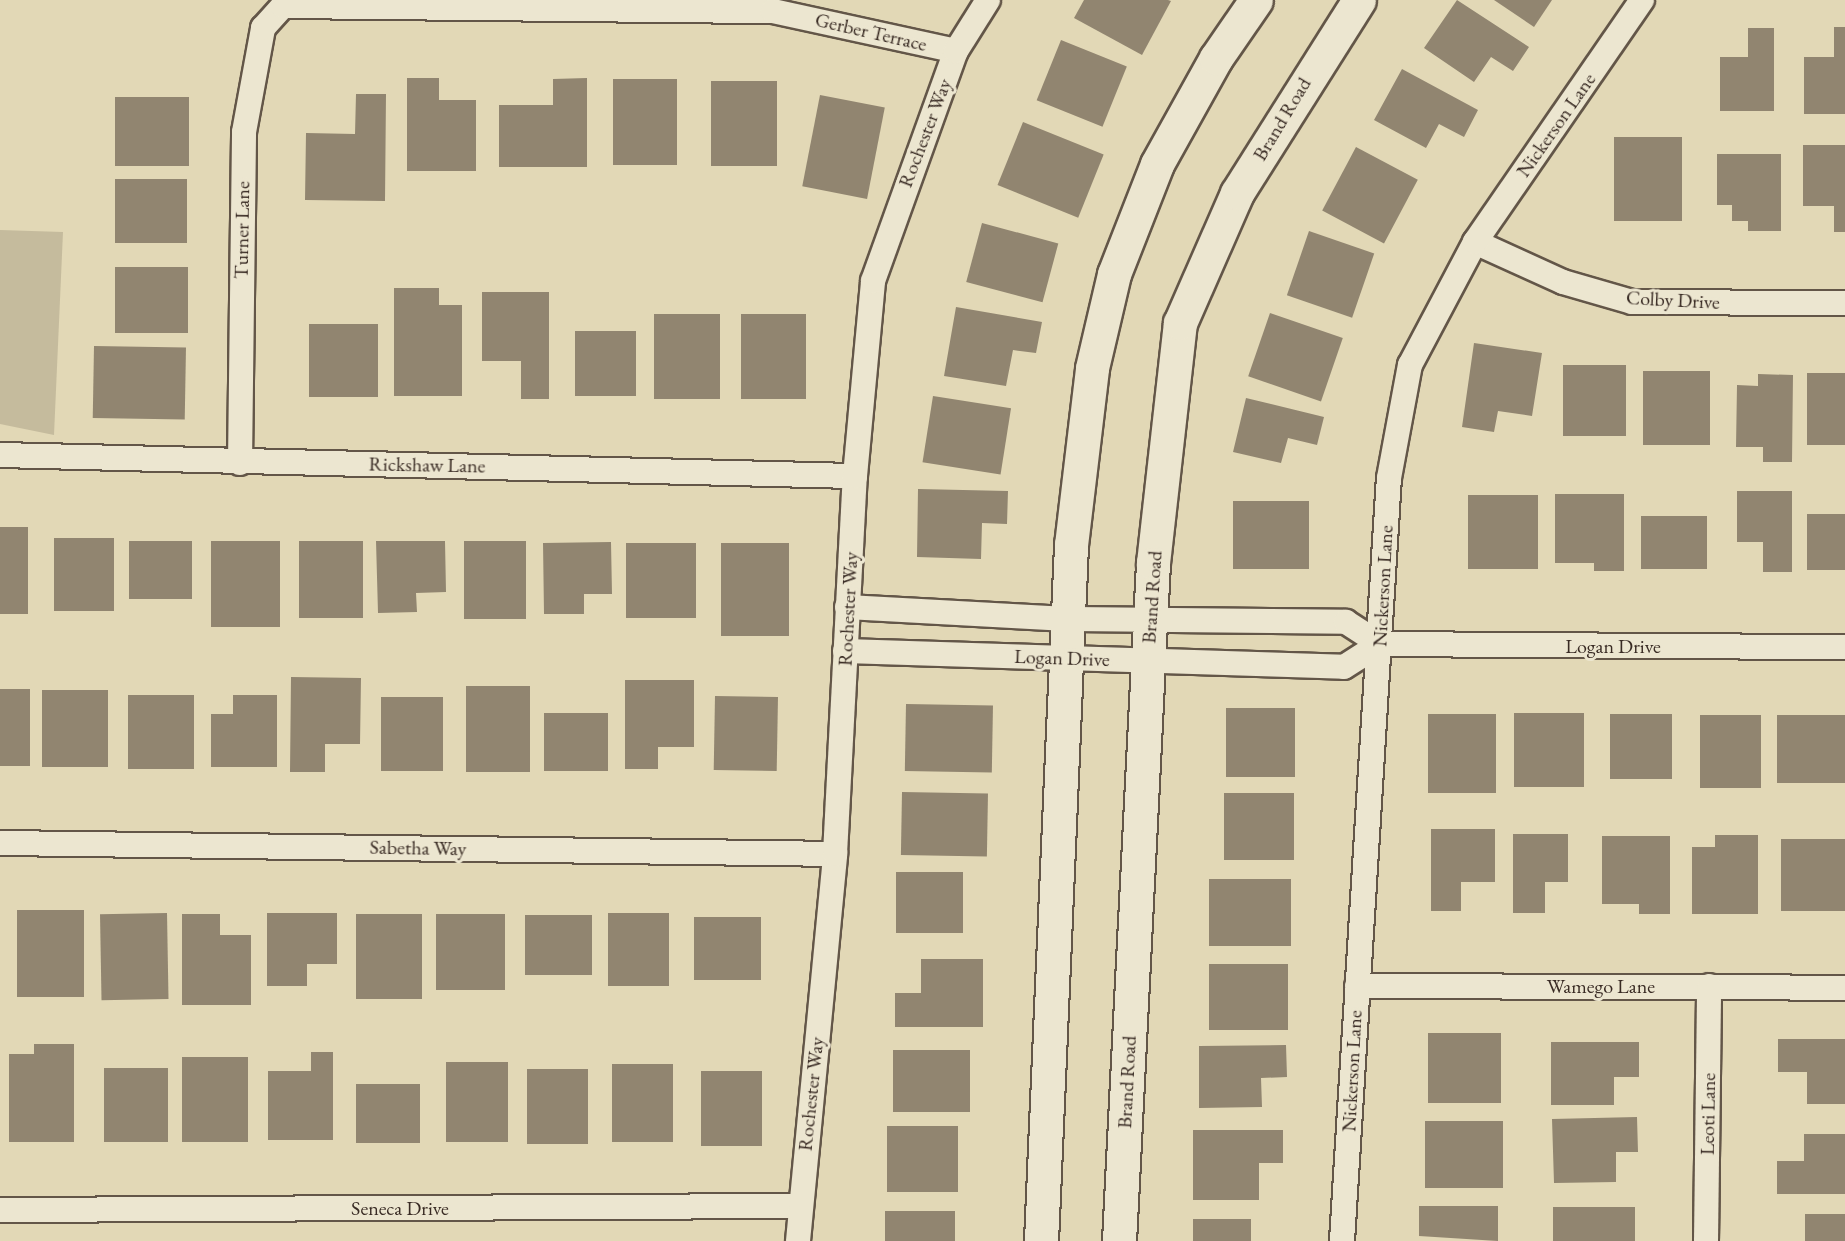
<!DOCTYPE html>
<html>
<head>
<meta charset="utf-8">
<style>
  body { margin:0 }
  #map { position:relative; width:1845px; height:1241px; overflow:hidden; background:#e2d8b6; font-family:"EB Garamond",serif }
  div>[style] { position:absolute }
  .green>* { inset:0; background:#c5bb9d }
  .building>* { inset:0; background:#918570; transform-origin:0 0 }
  .roads { filter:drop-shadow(2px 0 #635648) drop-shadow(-2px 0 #635648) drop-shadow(0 2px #635648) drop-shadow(0 -2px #635648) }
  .street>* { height:24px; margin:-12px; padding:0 12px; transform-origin:12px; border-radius:12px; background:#ece6d0 }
  .secondary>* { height:33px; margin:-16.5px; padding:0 16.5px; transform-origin:16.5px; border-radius:16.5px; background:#ece6d0 }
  span { translate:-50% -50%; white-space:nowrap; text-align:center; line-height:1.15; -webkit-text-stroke:6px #ece6d0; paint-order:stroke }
  .street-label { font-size:20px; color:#392b24 }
</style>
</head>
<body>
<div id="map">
  <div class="green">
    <i style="clip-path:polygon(0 230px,63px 232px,54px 435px,0 424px)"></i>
  </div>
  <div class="building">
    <i style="clip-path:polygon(1084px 0,1168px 0,1171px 1px,1142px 55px,1074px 18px)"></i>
    <i style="clip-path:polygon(1457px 0,1529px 47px,1513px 71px,1491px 57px,1474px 82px,1424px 48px)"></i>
    <i style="clip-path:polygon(1494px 0,1552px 0,1534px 27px)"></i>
    <i style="clip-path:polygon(1834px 27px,1845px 27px,1845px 114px,1804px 114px,1804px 57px,1834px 57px)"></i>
    <i style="clip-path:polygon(1748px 28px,1774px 28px,1774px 111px,1720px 111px,1720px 57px,1748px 57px)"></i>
    <i style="left:1061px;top:40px;width:71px;height:65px;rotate:22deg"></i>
    <i style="clip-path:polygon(1402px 69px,1478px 110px,1464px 137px,1439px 124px,1426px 148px,1374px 120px)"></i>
    <i style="clip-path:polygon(407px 78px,439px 78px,439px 100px,476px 100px,476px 171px,407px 171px)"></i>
    <i style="clip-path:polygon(587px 78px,587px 167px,499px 167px,499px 105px,553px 105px,553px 79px)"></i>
    <i style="left:613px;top:79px;width:64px;height:86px"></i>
    <i style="left:711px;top:81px;width:66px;height:85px"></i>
    <i style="clip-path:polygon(356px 94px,386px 94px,385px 201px,305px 200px,306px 133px,355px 134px)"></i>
    <i style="left:820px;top:95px;width:66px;height:93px;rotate:11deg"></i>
    <i style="left:115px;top:97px;width:74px;height:69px"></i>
    <i style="left:1023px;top:122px;width:87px;height:68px;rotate:22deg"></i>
    <i style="left:1614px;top:137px;width:68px;height:84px"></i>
    <i style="clip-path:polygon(1803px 145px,1845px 145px,1845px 232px,1834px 232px,1834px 206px,1803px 206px)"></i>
    <i style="left:1356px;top:147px;width:70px;height:72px;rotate:28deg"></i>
    <i style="clip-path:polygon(1717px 154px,1781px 154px,1781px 231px,1748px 231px,1748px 221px,1732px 221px,1732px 205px,1717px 205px)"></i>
    <i style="left:115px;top:179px;width:72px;height:64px"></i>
    <i style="left:982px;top:223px;width:79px;height:61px;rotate:15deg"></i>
    <i style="left:1309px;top:231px;width:69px;height:68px;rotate:19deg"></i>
    <i style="left:115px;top:267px;width:73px;height:66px"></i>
    <i style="clip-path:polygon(394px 288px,439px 288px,439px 305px,462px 305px,462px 396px,394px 396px)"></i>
    <i style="clip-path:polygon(482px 292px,549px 292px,549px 399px,521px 399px,521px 361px,482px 361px)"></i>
    <i style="clip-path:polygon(956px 307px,1042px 322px,1036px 353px,1013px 350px,1006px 386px,944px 376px)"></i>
    <i style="left:1270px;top:313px;width:77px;height:67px;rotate:19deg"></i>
    <i style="left:654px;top:314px;width:66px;height:85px"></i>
    <i style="left:741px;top:314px;width:65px;height:85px"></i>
    <i style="left:309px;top:324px;width:69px;height:73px"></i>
    <i style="left:575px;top:331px;width:61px;height:65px"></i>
    <i style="clip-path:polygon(1474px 343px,1542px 353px,1532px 416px,1498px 411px,1494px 432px,1462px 427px)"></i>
    <i style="left:94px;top:346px;width:92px;height:72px;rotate:1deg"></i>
    <i style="left:1563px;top:365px;width:63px;height:71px"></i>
    <i style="left:1643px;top:371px;width:67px;height:74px"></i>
    <i style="left:1807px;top:373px;width:38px;height:72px"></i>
    <i style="clip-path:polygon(1758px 374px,1793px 375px,1792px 462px,1763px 462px,1763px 447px,1736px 447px,1737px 385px,1758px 386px)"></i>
    <i style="left:933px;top:396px;width:79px;height:67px;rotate:9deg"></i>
    <i style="clip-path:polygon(1246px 398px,1324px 417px,1317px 445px,1288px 438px,1281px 463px,1233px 452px)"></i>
    <i style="clip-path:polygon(918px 489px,1008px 491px,1007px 524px,982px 523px,981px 559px,917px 557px)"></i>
    <i style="clip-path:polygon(1737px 491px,1792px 491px,1792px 572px,1763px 572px,1763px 542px,1737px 542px)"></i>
    <i style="clip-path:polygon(1555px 494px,1624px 494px,1624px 571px,1594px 571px,1594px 563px,1555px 563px)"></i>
    <i style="left:1468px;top:495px;width:70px;height:74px"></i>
    <i style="left:1233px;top:501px;width:76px;height:68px"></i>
    <i style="left:1807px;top:514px;width:38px;height:56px"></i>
    <i style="left:1641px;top:516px;width:66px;height:53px"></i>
    <i style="left:0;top:527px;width:28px;height:87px"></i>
    <i style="left:54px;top:538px;width:60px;height:73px"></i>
    <i style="left:129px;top:541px;width:63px;height:58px"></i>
    <i style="left:211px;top:541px;width:69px;height:86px"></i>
    <i style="left:299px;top:541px;width:64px;height:77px"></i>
    <i style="clip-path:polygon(376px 541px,445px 541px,446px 592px,416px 593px,417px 612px,378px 613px)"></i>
    <i style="left:464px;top:541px;width:62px;height:78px"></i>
    <i style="clip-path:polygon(611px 542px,612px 594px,584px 594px,584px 614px,544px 614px,543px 543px)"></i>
    <i style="left:626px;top:543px;width:70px;height:75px"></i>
    <i style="left:721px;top:543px;width:68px;height:93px"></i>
    <i style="clip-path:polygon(291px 677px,361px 678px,360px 744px,325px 744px,325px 772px,290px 772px)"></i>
    <i style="clip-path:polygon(625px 680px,694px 680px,694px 747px,658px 747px,658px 769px,625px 769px)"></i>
    <i style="left:466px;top:686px;width:64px;height:86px"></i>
    <i style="left:0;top:689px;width:30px;height:77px"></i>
    <i style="left:42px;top:690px;width:66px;height:77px"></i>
    <i style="left:128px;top:695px;width:66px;height:74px"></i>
    <i style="clip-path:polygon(233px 695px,277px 695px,277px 767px,211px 767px,211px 714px,233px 714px)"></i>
    <i style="left:715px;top:696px;width:63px;height:74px;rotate:1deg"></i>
    <i style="left:381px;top:697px;width:62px;height:74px"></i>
    <i style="left:906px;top:704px;width:87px;height:67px;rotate:1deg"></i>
    <i style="left:1226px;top:708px;width:69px;height:69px"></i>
    <i style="left:544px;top:713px;width:64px;height:58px"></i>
    <i style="left:1514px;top:713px;width:70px;height:74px"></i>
    <i style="left:1428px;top:714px;width:68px;height:79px"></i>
    <i style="left:1610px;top:714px;width:62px;height:65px"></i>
    <i style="left:1700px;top:715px;width:61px;height:73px"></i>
    <i style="left:1777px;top:715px;width:68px;height:68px"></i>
    <i style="left:902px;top:792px;width:86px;height:63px;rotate:1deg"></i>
    <i style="left:1224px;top:793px;width:70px;height:67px"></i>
    <i style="clip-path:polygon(1431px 829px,1495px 829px,1495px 882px,1461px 882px,1461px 911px,1431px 911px)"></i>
    <i style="clip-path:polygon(1513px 834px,1568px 834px,1568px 882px,1545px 882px,1545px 913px,1513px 913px)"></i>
    <i style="clip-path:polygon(1715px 835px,1758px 835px,1758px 914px,1692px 914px,1692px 847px,1715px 847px)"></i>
    <i style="clip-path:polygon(1602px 836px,1670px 836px,1670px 914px,1639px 914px,1639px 904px,1602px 904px)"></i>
    <i style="left:1781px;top:839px;width:64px;height:72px"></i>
    <i style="left:896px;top:872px;width:67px;height:61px"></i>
    <i style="left:1209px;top:879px;width:82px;height:67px"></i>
    <i style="left:17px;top:910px;width:67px;height:87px"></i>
    <i style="left:167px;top:913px;width:86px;height:67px;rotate:89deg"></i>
    <i style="clip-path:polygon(267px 913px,337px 913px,337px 964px,307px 964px,307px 986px,267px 986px)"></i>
    <i style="left:608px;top:913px;width:61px;height:73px"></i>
    <i style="clip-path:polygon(182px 914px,220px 914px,220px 935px,251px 935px,251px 1005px,182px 1005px)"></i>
    <i style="left:356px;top:914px;width:66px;height:85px"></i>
    <i style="left:436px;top:914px;width:69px;height:76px"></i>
    <i style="left:525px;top:915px;width:67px;height:60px"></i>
    <i style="left:694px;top:917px;width:67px;height:63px"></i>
    <i style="clip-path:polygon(921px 959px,983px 959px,983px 1027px,895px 1027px,895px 993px,921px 993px)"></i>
    <i style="left:1209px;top:964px;width:79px;height:66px"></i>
    <i style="left:1428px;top:1033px;width:73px;height:70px"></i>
    <i style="clip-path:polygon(1778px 1039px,1845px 1039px,1845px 1104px,1807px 1104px,1807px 1072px,1778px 1072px)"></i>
    <i style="clip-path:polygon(1551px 1042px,1639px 1042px,1639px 1077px,1614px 1077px,1614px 1105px,1551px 1105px)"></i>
    <i style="clip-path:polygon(34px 1044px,74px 1044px,74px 1142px,9px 1142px,9px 1054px,34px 1054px)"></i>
    <i style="clip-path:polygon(1286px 1045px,1287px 1077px,1261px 1078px,1262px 1107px,1199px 1108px,1199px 1046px)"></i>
    <i style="left:893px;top:1050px;width:77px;height:62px"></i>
    <i style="clip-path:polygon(311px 1052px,333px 1052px,333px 1140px,268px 1140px,268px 1071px,311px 1071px)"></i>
    <i style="left:182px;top:1057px;width:66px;height:85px"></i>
    <i style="left:446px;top:1062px;width:62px;height:80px"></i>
    <i style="left:612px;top:1064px;width:61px;height:78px"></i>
    <i style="left:104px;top:1068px;width:64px;height:74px"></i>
    <i style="left:527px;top:1069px;width:61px;height:75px"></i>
    <i style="left:701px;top:1071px;width:61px;height:75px"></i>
    <i style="left:356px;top:1084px;width:64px;height:59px"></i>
    <i style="clip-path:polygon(1637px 1117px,1638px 1152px,1616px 1152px,1616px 1182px,1554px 1183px,1552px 1119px)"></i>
    <i style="left:1425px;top:1121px;width:78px;height:67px"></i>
    <i style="left:887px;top:1126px;width:71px;height:66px"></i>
    <i style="clip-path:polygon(1193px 1130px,1283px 1130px,1283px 1163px,1259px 1163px,1259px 1200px,1193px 1200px)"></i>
    <i style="clip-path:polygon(1804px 1134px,1845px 1134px,1845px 1194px,1777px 1194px,1777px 1161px,1804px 1161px)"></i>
    <i style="clip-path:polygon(1419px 1206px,1498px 1206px,1498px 1241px,1419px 1236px)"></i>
    <i style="left:1553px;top:1207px;width:82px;height:34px"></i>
    <i style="left:885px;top:1211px;width:70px;height:30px"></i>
    <i style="left:1805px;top:1214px;width:40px;height:27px"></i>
    <i style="left:1193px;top:1219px;width:58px;height:22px"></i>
  </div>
  <div class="roads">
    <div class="street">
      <i style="left:1475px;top:242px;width:97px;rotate:24.4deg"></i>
      <i style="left:1563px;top:282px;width:72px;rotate:16.2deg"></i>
      <i style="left:1632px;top:302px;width:213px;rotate:0.3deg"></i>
      <i style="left:0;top:455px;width:855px;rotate:1.41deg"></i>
      <i style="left:240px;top:463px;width:331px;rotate:-89.3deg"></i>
      <i style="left:244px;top:132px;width:106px;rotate:-79.6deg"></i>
      <i style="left:263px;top:28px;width:30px;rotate:-48deg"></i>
      <i style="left:283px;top:6px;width:490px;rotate:0.6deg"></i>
      <i style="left:773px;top:11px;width:187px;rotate:12.3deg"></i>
      <i style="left:847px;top:607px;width:225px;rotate:3.1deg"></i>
      <i style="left:1072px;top:619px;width:274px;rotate:0.6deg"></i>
      <i style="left:1346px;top:622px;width:40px;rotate:32.9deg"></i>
      <i style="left:1380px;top:644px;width:465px;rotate:0.4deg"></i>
      <i style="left:845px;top:651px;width:499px;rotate:1.8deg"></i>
      <i style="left:1344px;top:667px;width:43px;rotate:-32.6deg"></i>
      <i style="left:0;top:843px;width:835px;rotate:0.75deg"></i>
      <i style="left:1357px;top:986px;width:488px;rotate:0.2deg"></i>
      <i style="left:0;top:1210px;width:799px;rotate:-0.29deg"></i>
      <i style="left:798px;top:1241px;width:389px;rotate:-84.5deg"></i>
      <i style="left:835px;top:854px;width:379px;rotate:-87deg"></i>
      <i style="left:855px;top:476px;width:196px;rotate:-84.7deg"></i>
      <i style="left:873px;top:281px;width:245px;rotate:-70.2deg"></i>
      <i style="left:956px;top:51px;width:60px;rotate:-57.9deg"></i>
      <i style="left:1342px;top:1241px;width:764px;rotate:-86.48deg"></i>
      <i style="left:1389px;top:478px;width:115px;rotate:-79.5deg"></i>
      <i style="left:1410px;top:365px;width:139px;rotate:-62.1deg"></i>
      <i style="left:1475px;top:242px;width:294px;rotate:-55.4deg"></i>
      <i style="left:1706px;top:1241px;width:255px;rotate:-89.3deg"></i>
    </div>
    <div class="secondary">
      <i style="left:1041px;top:1241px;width:697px;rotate:-87.53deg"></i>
      <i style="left:1071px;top:545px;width:178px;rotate:-83.2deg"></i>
      <i style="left:1092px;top:368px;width:97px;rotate:-76.8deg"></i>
      <i style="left:1114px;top:274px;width:118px;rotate:-68.6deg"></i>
      <i style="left:1157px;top:164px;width:121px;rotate:-60.9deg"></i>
      <i style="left:1216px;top:58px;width:70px;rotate:-55.4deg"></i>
      <i style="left:1119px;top:1241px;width:679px;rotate:-87.13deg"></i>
      <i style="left:1153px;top:563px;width:242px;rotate:-83.6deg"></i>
      <i style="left:1180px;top:323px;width:142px;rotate:-66.3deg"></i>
      <i style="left:1237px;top:193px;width:228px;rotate:-57.7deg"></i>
    </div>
  </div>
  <div class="street-label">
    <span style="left:871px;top:32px;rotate:13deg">Gerber Terrace</span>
    <span style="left:1282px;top:119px;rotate:-59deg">Brand Road</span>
    <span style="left:1556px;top:125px;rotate:-55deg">Nickerson Lane</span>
    <span style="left:925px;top:133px;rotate:-69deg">Rochester Way</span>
    <span style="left:242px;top:230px;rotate:-89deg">Turner Lane</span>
    <span style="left:1673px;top:300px;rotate:3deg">Colby Drive</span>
    <span style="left:427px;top:465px;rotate:1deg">Rickshaw Lane</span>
    <span style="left:1383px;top:586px;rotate:-87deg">Nickerson Lane</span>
    <span style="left:1152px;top:597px;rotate:-86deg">Brand Road</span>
    <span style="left:848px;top:609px;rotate:-87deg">Rochester Way</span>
    <span style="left:1613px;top:646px">Logan Drive</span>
    <span style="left:1062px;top:658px;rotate:2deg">Logan Drive</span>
    <span style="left:418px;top:848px;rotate:1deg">Sabetha Way</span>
    <span style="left:1601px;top:986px">Wamego Lane</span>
    <span style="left:1352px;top:1071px;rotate:-87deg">Nickerson Lane</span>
    <span style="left:1127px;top:1082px;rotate:-87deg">Brand Road</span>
    <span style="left:811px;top:1094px;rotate:-84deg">Rochester Way</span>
    <span style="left:1708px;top:1114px;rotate:-89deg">Leoti Lane</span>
    <span style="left:400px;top:1208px">Seneca Drive</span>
  </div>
</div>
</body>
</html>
